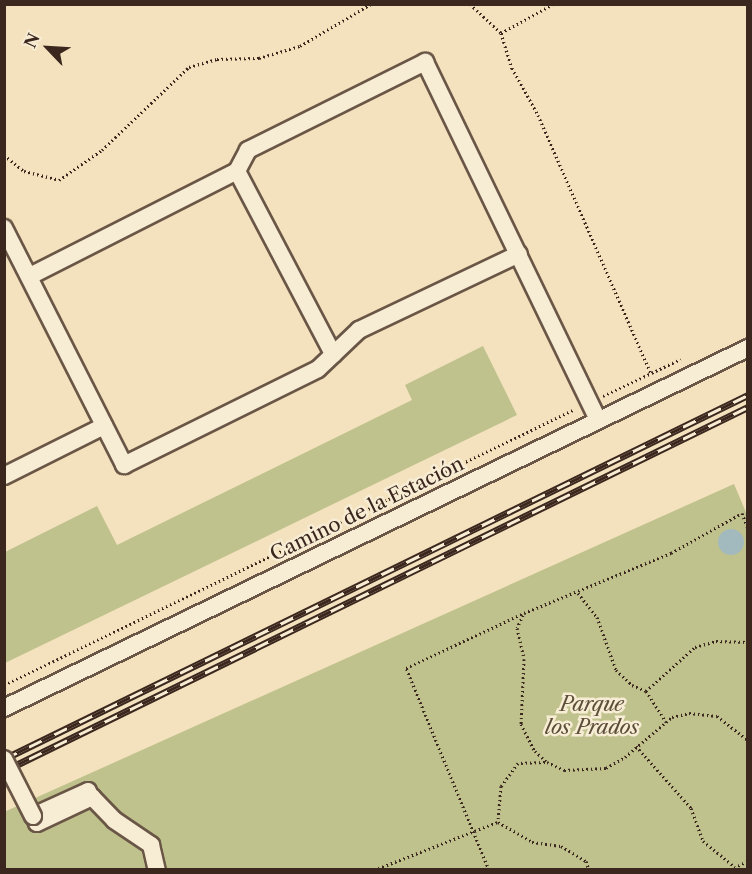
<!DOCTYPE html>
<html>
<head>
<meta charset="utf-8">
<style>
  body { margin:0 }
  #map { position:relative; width:752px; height:874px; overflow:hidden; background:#f3e2bd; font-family:"Libre Caslon Text",serif }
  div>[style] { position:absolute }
  .green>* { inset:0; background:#c0c28d }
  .water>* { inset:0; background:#a2babd }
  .round { border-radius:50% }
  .path>* { height:3px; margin-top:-1.5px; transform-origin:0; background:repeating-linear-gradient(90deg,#3c271f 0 1.5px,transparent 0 4.5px) }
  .roads { filter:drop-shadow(2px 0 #6a5646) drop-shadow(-2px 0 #6a5646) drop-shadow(0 2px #6a5646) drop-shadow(0 -2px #6a5646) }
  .minor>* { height:16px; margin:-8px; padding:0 8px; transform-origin:8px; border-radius:8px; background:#f7ecd4 }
  .rail>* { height:7px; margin-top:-3.5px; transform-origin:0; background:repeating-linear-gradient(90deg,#f7ecd4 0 14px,#3c271f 0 28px); box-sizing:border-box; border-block:2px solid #3c271f }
  .bridges { filter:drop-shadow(2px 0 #6a5646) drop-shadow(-2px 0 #6a5646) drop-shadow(0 2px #6a5646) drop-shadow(0 -2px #6a5646) }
  .minor-bridge>* { height:16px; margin:-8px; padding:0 8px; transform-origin:8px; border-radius:8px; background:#f7ecd4 }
  span { translate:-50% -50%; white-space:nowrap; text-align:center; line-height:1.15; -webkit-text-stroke:5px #f7ecd4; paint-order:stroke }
  .street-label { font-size:20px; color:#3c271f }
  .park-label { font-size:20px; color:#5d4e3a; font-style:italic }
  .frame { position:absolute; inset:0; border:6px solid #3c271f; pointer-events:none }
  .north { position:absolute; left:18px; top:18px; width:60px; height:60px; -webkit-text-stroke:4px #f7ecd4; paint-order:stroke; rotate:295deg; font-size:16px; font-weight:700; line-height:24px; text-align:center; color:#3c271f }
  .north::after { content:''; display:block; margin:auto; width:21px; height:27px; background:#3c271f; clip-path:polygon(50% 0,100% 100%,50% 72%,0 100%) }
</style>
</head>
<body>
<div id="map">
  <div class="green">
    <i style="clip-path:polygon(483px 346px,517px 415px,5px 663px,5px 552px,97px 506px,117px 545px,412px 400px,405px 385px)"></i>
    <i style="clip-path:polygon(734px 484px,748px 517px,747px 869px,5px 869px,4px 812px)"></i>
  </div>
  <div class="water">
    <i class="round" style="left:718px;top:529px;width:26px;height:26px"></i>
  </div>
  <div class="path">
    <i style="left:470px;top:4px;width:42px;rotate:43.1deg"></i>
    <i style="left:501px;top:33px;width:37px;rotate:73deg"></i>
    <i style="left:512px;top:68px;width:54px;rotate:61deg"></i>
    <i style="left:538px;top:115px;width:283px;rotate:66.4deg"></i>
    <i style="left:501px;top:33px;width:60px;rotate:-29.1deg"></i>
    <i style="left:4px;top:155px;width:26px;rotate:39deg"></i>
    <i style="left:24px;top:171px;width:36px;rotate:14deg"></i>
    <i style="left:59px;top:180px;width:52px;rotate:-34.9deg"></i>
    <i style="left:102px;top:150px;width:120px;rotate:-43.7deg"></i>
    <i style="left:189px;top:67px;width:29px;rotate:-16deg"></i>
    <i style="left:217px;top:59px;width:42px;rotate:-1.4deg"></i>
    <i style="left:259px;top:58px;width:43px;rotate:-16.3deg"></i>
    <i style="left:300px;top:46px;width:82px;rotate:-30.6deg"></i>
    <i style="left:603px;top:396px;width:86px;rotate:-25.4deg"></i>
    <i style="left:578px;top:593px;width:31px;rotate:52deg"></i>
    <i style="left:597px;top:617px;width:56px;rotate:70.3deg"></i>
    <i style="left:616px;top:670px;width:22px;rotate:43deg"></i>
    <i style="left:632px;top:685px;width:15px;rotate:23deg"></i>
    <i style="left:646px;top:691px;width:66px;rotate:-41.9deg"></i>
    <i style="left:695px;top:647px;width:22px;rotate:-16deg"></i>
    <i style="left:716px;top:641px;width:32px;rotate:2deg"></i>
    <i style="left:523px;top:615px;width:14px;rotate:115deg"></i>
    <i style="left:517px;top:628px;width:32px;rotate:77deg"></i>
    <i style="left:524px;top:659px;width:65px;rotate:92.6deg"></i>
    <i style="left:521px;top:724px;width:30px;rotate:63deg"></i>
    <i style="left:535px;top:751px;width:16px;rotate:43deg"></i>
    <i style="left:547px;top:762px;width:19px;rotate:25deg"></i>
    <i style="left:564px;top:770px;width:42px;rotate:-2.7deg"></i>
    <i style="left:606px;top:768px;width:22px;rotate:-30deg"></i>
    <i style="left:625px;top:757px;width:62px;rotate:-40.4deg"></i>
    <i style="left:672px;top:717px;width:17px;rotate:-13deg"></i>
    <i style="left:689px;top:713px;width:28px;rotate:6deg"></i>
    <i style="left:717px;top:716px;width:39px;rotate:38deg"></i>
    <i style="left:4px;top:685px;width:634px;rotate:-25.8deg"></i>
    <i style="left:646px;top:691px;width:37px;rotate:57deg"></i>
    <i style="left:636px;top:746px;width:83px;rotate:48.4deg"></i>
    <i style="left:691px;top:808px;width:35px;rotate:70deg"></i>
    <i style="left:703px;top:841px;width:41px;rotate:39.1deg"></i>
    <i style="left:545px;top:762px;width:27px;rotate:178deg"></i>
    <i style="left:518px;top:763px;width:29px;rotate:126deg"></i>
    <i style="left:501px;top:786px;width:36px;rotate:95deg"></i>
    <i style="left:498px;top:822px;width:39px;rotate:30deg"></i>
    <i style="left:532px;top:842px;width:29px;rotate:8deg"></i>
    <i style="left:561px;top:846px;width:29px;rotate:31deg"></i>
    <i style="left:586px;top:861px;width:9px;rotate:72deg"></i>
    <i style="left:374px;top:870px;width:133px;rotate:-21.2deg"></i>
    <i style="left:489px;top:870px;width:218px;rotate:-112.3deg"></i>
    <i style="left:406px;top:668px;width:130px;rotate:-25deg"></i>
    <i style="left:524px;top:613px;width:159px;rotate:-22.2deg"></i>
    <i style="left:671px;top:553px;width:81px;rotate:-29.4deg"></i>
    <i style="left:742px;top:513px;width:17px;rotate:69deg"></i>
    <i style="left:730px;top:870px;width:20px;rotate:-27deg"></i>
  </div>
  <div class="roads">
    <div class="minor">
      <i style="left:237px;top:171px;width:207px;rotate:62.3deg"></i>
      <i style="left:4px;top:228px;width:266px;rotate:63.1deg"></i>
      <i style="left:124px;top:465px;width:216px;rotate:-26.3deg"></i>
      <i style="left:318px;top:369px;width:57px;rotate:-43.6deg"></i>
      <i style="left:359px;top:330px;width:177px;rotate:-25.4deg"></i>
      <i style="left:30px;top:276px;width:232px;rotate:-26.9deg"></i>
      <i style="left:237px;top:171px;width:24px;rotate:-62deg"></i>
      <i style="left:248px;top:150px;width:198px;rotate:-26.4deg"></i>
      <i style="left:425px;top:62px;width:398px;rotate:64.2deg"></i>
      <i style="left:4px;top:476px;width:112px;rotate:-26.6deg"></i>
      <i style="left:4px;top:708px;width:827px;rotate:-25.82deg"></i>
      <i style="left:33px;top:816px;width:60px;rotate:-24.4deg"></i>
      <i style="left:88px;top:791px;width:3px;rotate:72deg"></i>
      <i style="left:89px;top:794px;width:59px;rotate:153.9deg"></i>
      <i style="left:36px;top:820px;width:3px;rotate:72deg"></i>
      <i style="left:37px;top:823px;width:61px;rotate:-25.3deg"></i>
      <i style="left:92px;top:797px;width:32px;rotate:46deg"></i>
      <i style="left:114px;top:820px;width:45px;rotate:34deg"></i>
      <i style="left:151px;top:845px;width:26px;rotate:77deg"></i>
    </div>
  </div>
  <div class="rail">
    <i style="left:4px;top:759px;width:828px;rotate:-26.07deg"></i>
    <i style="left:4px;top:771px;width:828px;rotate:-26.07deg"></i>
  </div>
  <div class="bridges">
    <div class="minor-bridge">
      <i style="left:4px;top:759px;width:64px;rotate:63deg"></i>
    </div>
  </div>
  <div class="street-label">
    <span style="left:367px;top:509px;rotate:-26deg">Camino de la Estación</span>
  </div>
  <div class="park-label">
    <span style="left:592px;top:716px">Parque<br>los Prados</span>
  </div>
  <div class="frame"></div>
  <div class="north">N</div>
</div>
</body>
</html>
